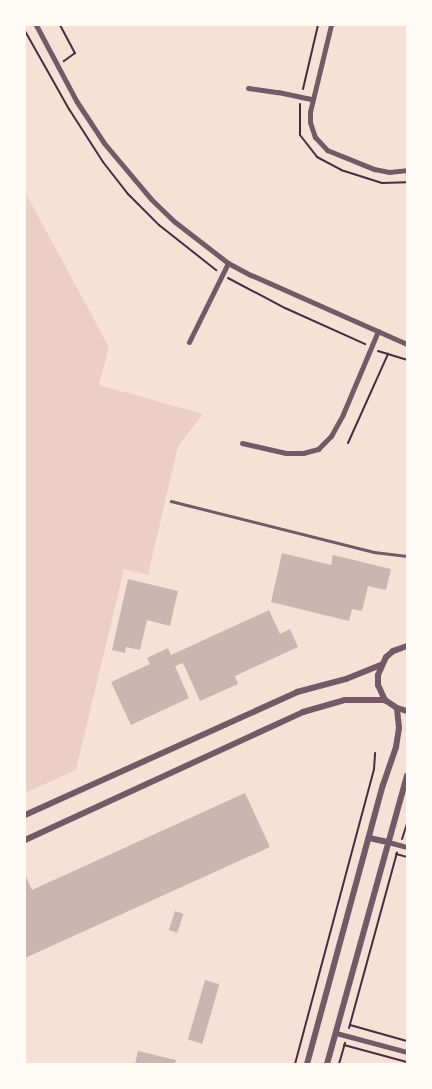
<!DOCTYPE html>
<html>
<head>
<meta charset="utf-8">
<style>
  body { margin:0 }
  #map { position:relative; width:432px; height:1089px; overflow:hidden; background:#f7e1d7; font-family:Roboto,sans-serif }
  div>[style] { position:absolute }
  .green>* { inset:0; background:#ebcfc5 }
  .building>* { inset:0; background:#ccb4b1; transform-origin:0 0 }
  .path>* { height:2px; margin:-1px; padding:0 1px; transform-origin:1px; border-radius:1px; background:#4a2c40 }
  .service>* { height:2.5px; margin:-1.25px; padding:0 1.25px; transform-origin:1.25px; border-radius:1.25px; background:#755966 }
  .minor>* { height:5px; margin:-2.5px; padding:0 2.5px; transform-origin:2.5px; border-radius:2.5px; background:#755966 }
  .tertiary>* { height:6px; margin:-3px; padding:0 3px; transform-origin:3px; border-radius:3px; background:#755966 }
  span { translate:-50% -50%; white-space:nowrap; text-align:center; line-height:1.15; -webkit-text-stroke:5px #fffaf5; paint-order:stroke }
  .frame { position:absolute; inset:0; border:26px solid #fffaf5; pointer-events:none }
</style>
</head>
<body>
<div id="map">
  <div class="green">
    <i style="clip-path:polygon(25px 192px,109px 347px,99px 385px,203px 414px,178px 446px,148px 575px,124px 569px,76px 770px,25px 793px)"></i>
  </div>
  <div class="building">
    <i style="clip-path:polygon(282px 553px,331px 565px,333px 555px,391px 569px,386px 590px,368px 586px,362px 611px,352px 609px,349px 621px,271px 602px)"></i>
    <i style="clip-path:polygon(128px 579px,178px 591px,170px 626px,147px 620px,140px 650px,126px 647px,125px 653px,112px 650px)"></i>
    <i style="clip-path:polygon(269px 610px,280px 634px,290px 629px,298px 647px,235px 676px,238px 684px,200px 701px,183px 663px,175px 666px,189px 698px,131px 725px,111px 682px,150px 664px,147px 658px,168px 648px,171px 655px)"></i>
    <i style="clip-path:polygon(245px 793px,270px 847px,25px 958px,25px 874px,32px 890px)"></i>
    <i style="left:175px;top:911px;width:9px;height:20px;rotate:18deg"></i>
    <i style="left:205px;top:980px;width:15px;height:62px;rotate:16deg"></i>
    <i style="clip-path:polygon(138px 1051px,176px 1060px,175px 1064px,135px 1064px)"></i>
  </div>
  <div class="path">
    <i style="left:60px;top:25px;width:32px;rotate:62deg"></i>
    <i style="left:75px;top:53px;width:14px;rotate:144deg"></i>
    <i style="left:25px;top:31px;width:90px;rotate:60.6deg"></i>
    <i style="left:69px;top:109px;width:63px;rotate:57.3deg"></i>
    <i style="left:103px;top:162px;width:41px;rotate:52deg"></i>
    <i style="left:128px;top:194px;width:44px;rotate:45deg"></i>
    <i style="left:159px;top:225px;width:73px;rotate:38.3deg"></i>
    <i style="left:303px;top:89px;width:66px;rotate:-76.8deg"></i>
    <i style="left:300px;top:104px;width:31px;rotate:90deg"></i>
    <i style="left:300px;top:135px;width:28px;rotate:52deg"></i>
    <i style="left:317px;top:157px;width:27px;rotate:28deg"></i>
    <i style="left:341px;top:170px;width:43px;rotate:17.6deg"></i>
    <i style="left:382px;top:183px;width:25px;rotate:-2deg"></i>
    <i style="left:228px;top:278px;width:64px;rotate:27.8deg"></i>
    <i style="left:285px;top:308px;width:88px;rotate:24.2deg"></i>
    <i style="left:378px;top:351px;width:30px;rotate:17deg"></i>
    <i style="left:348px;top:443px;width:98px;rotate:-65.8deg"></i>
    <i style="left:402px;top:839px;width:16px;rotate:-72deg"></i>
    <i style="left:396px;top:854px;width:11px;rotate:15deg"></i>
    <i style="left:350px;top:1025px;width:59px;rotate:15.7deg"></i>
    <i style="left:349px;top:1028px;width:182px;rotate:-74.7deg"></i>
    <i style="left:344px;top:1045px;width:65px;rotate:15.1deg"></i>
    <i style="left:295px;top:1064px;width:305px;rotate:-75deg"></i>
    <i style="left:374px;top:769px;width:16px;rotate:-86deg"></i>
    <i style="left:339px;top:1064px;width:22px;rotate:-74deg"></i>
  </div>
  <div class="service">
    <i style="left:171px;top:501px;width:209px;rotate:14.1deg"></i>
    <i style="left:374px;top:552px;width:33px;rotate:7deg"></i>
  </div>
  <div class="minor">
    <i style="left:36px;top:25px;width:87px;rotate:62deg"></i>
    <i style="left:77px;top:102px;width:49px;rotate:56.6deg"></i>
    <i style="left:104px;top:143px;width:73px;rotate:50deg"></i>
    <i style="left:151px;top:199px;width:33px;rotate:44deg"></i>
    <i style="left:175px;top:222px;width:67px;rotate:37.7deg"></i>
    <i style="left:228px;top:263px;width:26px;rotate:28deg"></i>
    <i style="left:251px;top:275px;width:171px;rotate:23.9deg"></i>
    <i style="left:331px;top:25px;width:89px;rotate:103.6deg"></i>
    <i style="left:310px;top:112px;width:10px;rotate:90deg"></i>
    <i style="left:310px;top:122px;width:16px;rotate:72deg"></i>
    <i style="left:315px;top:137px;width:18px;rotate:47deg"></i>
    <i style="left:327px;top:150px;width:51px;rotate:22deg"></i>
    <i style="left:374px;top:169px;width:15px;rotate:11deg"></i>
    <i style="left:389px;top:172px;width:18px;rotate:-6deg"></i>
    <i style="left:248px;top:88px;width:30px;rotate:8deg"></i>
    <i style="left:278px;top:92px;width:35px;rotate:12deg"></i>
    <i style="left:189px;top:342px;width:88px;rotate:-63.7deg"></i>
    <i style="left:242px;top:443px;width:45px;rotate:12.8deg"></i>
    <i style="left:286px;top:453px;width:17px"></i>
    <i style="left:303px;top:453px;width:16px;rotate:-15deg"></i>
    <i style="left:318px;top:449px;width:18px;rotate:-45deg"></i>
    <i style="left:331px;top:436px;width:25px;rotate:-61deg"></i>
    <i style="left:343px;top:414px;width:90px;rotate:-67.1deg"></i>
    <i style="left:388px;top:842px;width:20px;rotate:15deg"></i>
    <i style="left:336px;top:1033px;width:73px;rotate:15deg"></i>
  </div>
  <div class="tertiary">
    <i style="left:407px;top:646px;width:15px;rotate:160deg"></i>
    <i style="left:393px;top:651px;width:9px;rotate:139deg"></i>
    <i style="left:386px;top:657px;width:20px;rotate:114deg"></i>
    <i style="left:378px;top:675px;width:10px;rotate:90deg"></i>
    <i style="left:378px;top:685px;width:17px;rotate:65deg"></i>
    <i style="left:385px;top:700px;width:14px;rotate:34deg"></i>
    <i style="left:397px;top:708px;width:10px;rotate:17deg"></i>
    <i style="left:25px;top:815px;width:299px;rotate:-24.3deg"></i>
    <i style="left:297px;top:692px;width:51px;rotate:-14.9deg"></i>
    <i style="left:346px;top:679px;width:38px;rotate:-22deg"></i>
    <i style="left:369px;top:838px;width:19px;rotate:12deg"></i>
    <i style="left:25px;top:840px;width:306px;rotate:-24.7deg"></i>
    <i style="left:303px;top:712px;width:44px;rotate:-15.9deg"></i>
    <i style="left:345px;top:700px;width:40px"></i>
    <i style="left:307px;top:1064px;width:289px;rotate:-74.8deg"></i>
    <i style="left:383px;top:785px;width:40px;rotate:-71.1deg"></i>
    <i style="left:396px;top:747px;width:19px;rotate:-81deg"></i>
    <i style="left:399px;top:728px;width:20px;rotate:-96deg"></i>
    <i style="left:327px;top:1064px;width:299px;rotate:-74.5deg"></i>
  </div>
  <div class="frame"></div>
</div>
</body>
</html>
